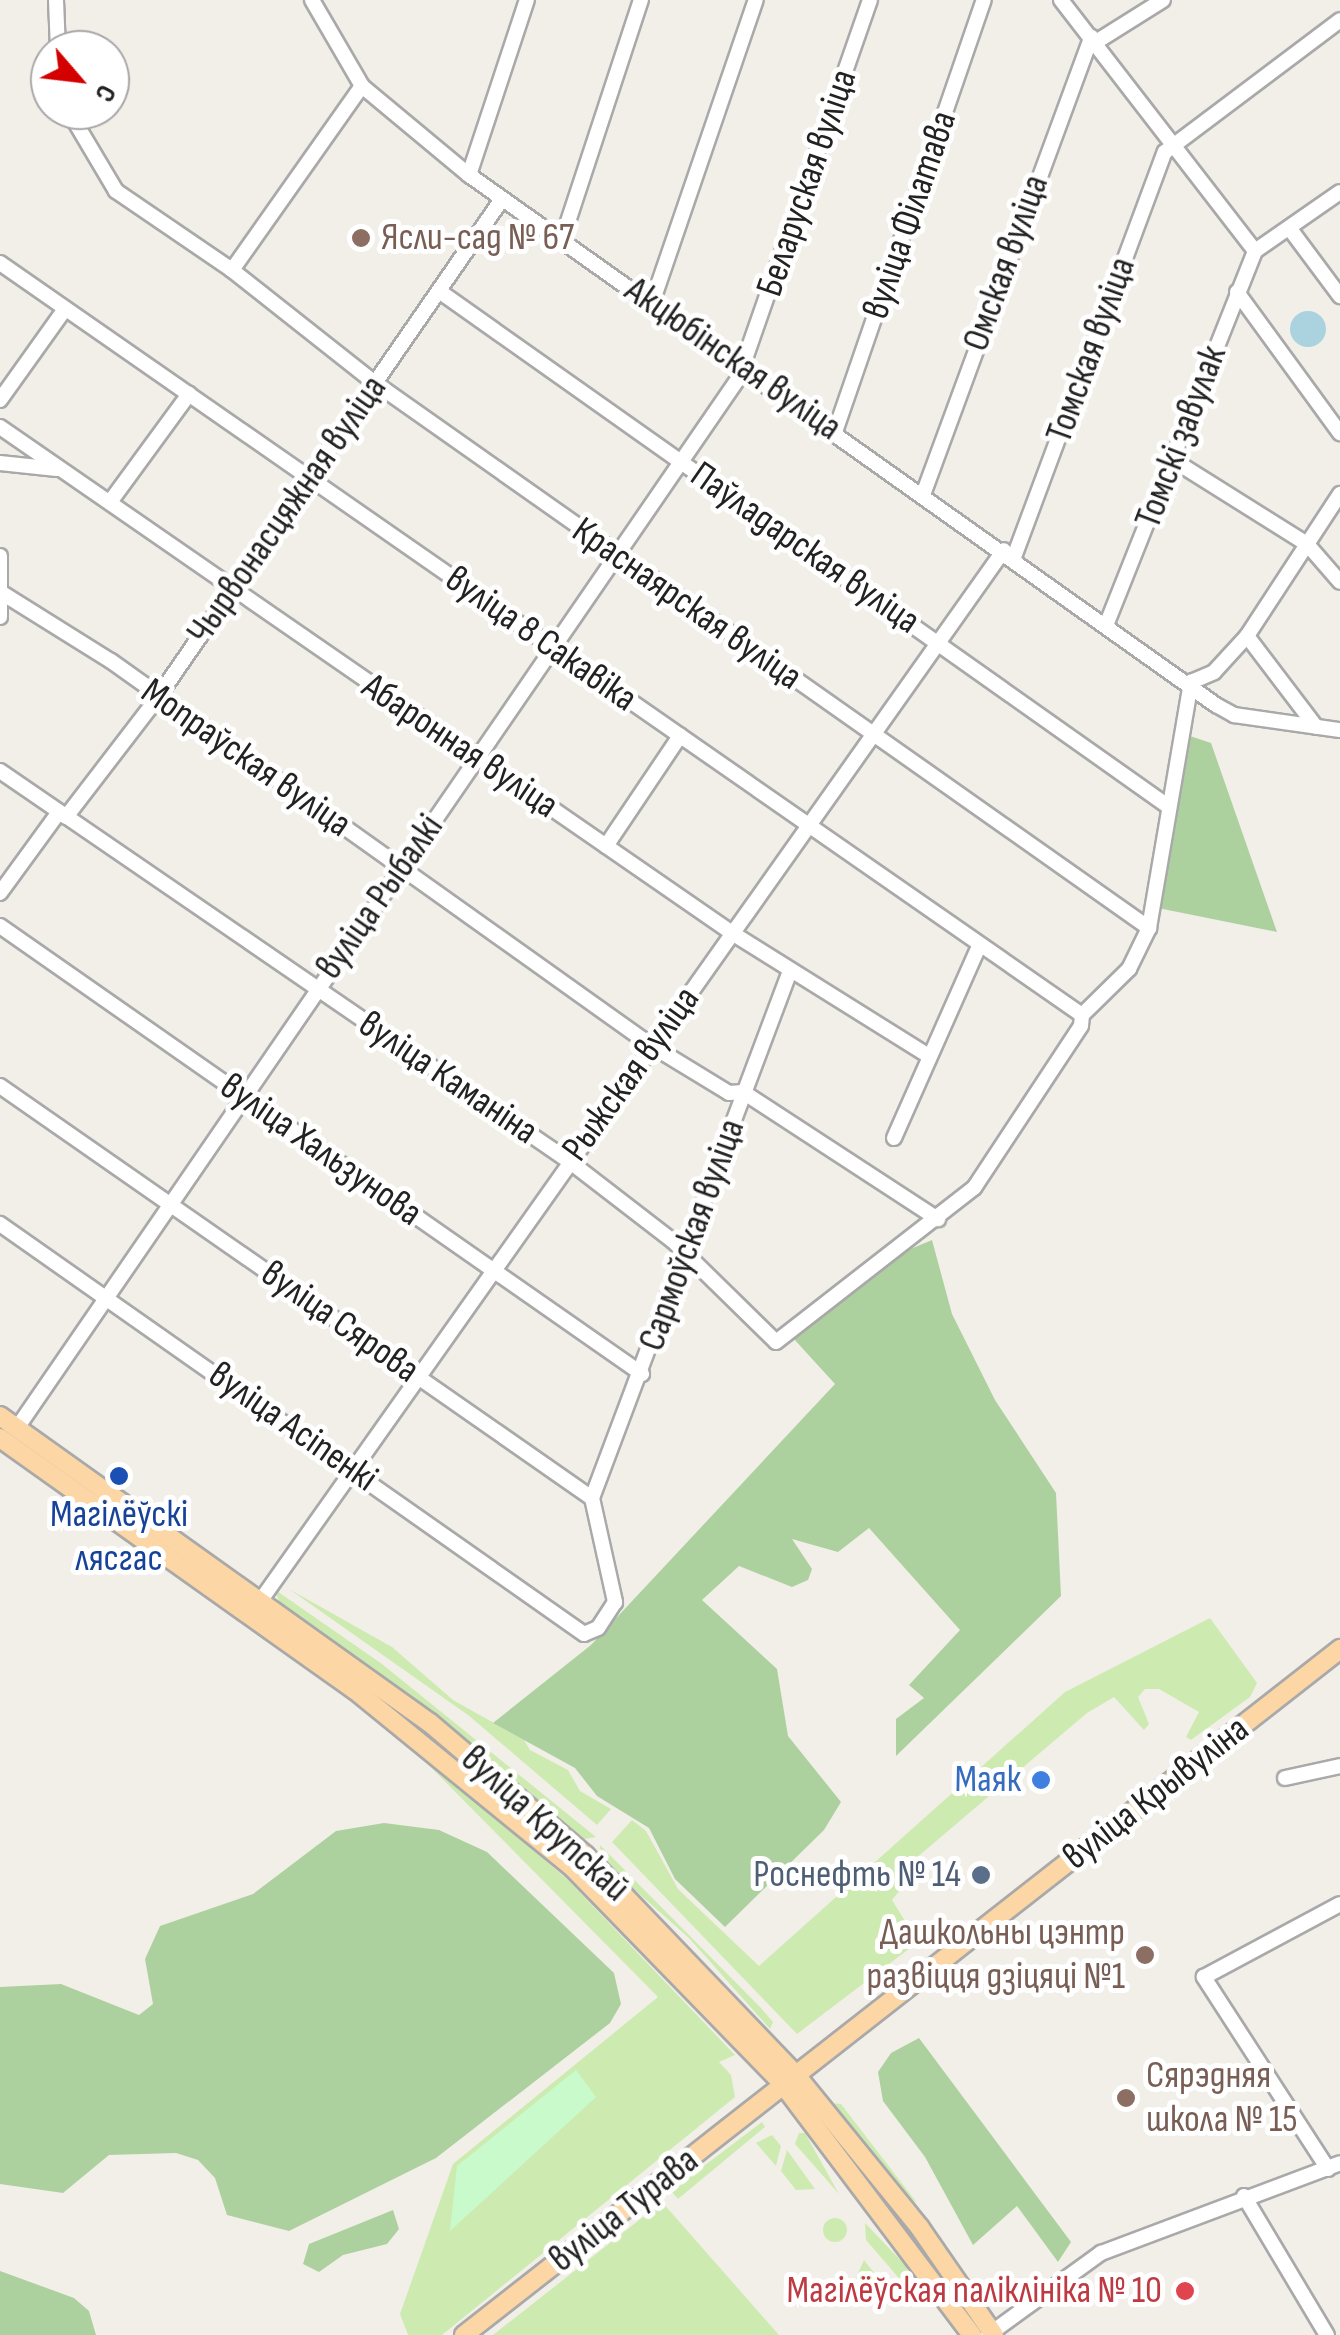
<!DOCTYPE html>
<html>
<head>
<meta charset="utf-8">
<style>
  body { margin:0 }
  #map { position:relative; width:1340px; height:2335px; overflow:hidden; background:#f2efe9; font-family:"Sofia Sans Condensed",sans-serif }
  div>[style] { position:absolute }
  .grass>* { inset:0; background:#cdebb0 }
  .round { border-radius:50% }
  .forest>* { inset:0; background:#add19e }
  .park>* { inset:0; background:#c8facc }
  .water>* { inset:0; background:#aad3df }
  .roads { filter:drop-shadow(2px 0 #a9a9a9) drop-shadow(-2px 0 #a9a9a9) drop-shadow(0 2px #a9a9a9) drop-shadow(0 -2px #a9a9a9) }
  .minor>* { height:14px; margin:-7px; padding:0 7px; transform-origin:7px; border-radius:7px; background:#fff }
  .major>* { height:18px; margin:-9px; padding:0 9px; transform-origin:9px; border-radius:9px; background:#fcd6a4 }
  .dots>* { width:28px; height:28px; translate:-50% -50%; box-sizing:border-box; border:5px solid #fff; border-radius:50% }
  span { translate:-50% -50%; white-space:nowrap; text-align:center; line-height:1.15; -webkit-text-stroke:10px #fff; paint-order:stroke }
  .street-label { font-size:38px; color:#222 }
  .education-label { font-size:38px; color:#785e54 }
  .left { translate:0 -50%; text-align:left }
  .right { translate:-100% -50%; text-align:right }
  .transit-label { font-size:38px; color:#164399 }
  .shop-label { font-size:38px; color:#366cbe }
  .service-label { font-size:38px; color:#4e5e75 }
  .health-label { font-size:38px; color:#be3a42 }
  .north { position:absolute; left:30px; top:30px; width:100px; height:100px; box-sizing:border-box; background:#fff; border:2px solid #a7a7a7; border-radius:50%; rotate:118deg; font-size:28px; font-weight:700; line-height:40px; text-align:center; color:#222 }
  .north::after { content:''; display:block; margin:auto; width:35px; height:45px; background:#d40000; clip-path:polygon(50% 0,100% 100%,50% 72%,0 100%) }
</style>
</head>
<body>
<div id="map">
  <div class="grass">
    <i style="clip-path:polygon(274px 1589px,382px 1664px,596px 1837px,579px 1840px,475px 1750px,280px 1603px)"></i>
    <i style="clip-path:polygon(289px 1589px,392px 1647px,453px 1700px,524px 1740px,530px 1750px,568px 1770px,580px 1791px,611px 1809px,597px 1825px,468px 1715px)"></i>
    <i style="clip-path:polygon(1210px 1618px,1257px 1683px,1250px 1697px,1191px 1740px,1186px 1737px,1199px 1712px,1159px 1689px,1145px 1689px,1138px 1697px,1149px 1724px,1144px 1730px,1114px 1697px,1087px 1713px,915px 1859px,915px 1872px,892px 1900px,918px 1942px,797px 2034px,612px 1842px,632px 1820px,646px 1831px,678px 1889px,759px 1966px,1065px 1692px)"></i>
    <i style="clip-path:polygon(399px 1735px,568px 1880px,735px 2055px,719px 2062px,731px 2075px,735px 2097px,442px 2335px,408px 2335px,400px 2314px,453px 2164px,658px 1997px)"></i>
    <i style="clip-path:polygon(600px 1845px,760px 2007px,773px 2022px,770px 2029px,689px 1938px,601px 1860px)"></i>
    <i style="clip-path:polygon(831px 2103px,841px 2104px,917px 2203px,895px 2186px)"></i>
    <i style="clip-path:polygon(762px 2122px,765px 2127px,678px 2199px,671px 2191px)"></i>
    <i style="clip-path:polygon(799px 2133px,805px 2133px,839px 2194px,795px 2144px)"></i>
    <i style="clip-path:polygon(772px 2135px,781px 2146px,776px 2166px,756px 2143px)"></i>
    <i style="clip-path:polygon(787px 2150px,815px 2189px,796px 2190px,781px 2171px)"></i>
    <i style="clip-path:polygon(662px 2202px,779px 2335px,493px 2335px)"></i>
    <i class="round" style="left:823px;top:2218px;width:24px;height:24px"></i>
    <i style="clip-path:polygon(865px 2223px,908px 2268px,904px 2284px,866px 2240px)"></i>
    <i style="clip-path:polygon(864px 2260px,886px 2288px,876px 2301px,855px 2280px)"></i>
  </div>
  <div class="forest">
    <i style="clip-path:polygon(1190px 736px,1211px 743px,1277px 932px,1158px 908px)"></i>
    <i style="clip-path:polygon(932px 1240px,952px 1314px,995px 1400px,1056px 1493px,1061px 1596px,896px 1756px,896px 1719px,924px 1698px,909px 1685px,960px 1630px,869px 1528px,838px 1552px,792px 1539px,812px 1569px,808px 1580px,792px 1587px,739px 1566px,702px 1600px,777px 1669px,788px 1736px,841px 1802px,824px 1830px,725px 1927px,675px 1879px,649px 1828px,597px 1796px,575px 1768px,493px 1723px,591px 1645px,835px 1384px,793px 1338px,863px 1269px)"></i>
    <i style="clip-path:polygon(384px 1823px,439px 1830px,487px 1852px,614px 1973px,621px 2004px,610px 2023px,436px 2158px,289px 2231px,227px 2215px,215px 2178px,198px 2160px,176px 2153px,109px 2155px,63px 2193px,0 2184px,0 1987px,61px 1984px,139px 2015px,153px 2004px,145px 1959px,160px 1926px,253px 1894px,336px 1831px)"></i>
    <i style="clip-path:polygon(919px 2038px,1071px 2242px,1058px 2262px,1017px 2206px,973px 2245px,925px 2157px,883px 2101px,878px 2072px,891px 2053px)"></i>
    <i style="clip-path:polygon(393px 2210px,399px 2229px,387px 2244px,343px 2255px,319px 2272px,303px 2264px,309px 2244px)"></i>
    <i style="clip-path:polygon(0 2271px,74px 2298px,89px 2311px,96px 2335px,0 2335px)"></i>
  </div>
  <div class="park">
    <i style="clip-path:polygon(576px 2070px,596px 2097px,450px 2231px,457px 2166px)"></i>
  </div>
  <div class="water">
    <i class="round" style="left:1290px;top:311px;width:36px;height:36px"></i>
  </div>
  <div class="roads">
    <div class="minor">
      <i style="left:56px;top:0;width:50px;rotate:87.7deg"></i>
      <i style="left:312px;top:0;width:99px;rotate:59.8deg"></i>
      <i style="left:362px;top:86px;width:139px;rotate:39.8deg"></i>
      <i style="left:469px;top:175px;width:916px;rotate:35.36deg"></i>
      <i style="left:1216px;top:705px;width:21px;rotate:29deg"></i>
      <i style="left:1234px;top:715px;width:107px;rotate:8.1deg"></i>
      <i style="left:1061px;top:0;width:317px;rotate:52.3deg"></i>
      <i style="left:1096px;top:42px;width:79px;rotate:-32.1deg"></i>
      <i style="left:68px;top:110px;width:94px;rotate:59.3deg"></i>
      <i style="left:116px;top:191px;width:140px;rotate:34.3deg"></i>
      <i style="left:232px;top:270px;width:182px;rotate:38.3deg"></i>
      <i style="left:375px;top:383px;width:947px;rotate:35.15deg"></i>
      <i style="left:469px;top:175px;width:184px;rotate:-71.7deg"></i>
      <i style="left:1290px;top:229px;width:84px;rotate:53.3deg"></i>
      <i style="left:562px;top:240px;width:253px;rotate:-71.8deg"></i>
      <i style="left:1255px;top:251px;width:103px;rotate:-34.8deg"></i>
      <i style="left:0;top:263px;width:1318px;rotate:34.8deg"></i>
      <i style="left:232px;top:270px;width:225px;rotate:-54.8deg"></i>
      <i style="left:439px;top:291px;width:894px;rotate:35.25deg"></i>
      <i style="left:1237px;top:292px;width:175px;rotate:53.9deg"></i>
      <i style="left:652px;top:303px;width:320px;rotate:-71.1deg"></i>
      <i style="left:0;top:400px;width:112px;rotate:-54.5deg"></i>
      <i style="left:0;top:427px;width:890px;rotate:34.65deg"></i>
      <i style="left:732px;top:933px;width:230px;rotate:32deg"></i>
      <i style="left:836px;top:429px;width:454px;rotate:-71deg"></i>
      <i style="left:1173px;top:460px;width:158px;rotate:32.1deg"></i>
      <i style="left:1307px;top:544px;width:50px;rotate:49deg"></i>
      <i style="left:0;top:463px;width:57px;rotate:6deg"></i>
      <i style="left:924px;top:492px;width:485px;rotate:-69.8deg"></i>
      <i style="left:110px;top:502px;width:134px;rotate:-53.8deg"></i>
      <i style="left:0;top:556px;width:61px;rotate:90deg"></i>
      <i style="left:1014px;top:557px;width:432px;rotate:-69.6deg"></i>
      <i style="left:1165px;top:152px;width:219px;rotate:-37deg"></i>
      <i style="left:2px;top:593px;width:128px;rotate:32deg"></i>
      <i style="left:111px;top:661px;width:664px;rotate:35.44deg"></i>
      <i style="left:652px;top:1046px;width:90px;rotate:31.4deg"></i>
      <i style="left:729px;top:1093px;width:14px;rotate:-4deg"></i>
      <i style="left:743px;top:1092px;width:233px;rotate:33.1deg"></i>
      <i style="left:1107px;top:623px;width:400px;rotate:-68.3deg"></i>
      <i style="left:1247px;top:636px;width:114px;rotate:52.8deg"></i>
      <i style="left:1191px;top:682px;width:25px;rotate:-23deg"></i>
      <i style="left:1214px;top:672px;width:49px;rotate:-47.5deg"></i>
      <i style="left:1247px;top:636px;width:170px;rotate:-56.8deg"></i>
      <i style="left:0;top:771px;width:690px;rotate:34.43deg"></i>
      <i style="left:569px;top:1161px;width:131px;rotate:37.6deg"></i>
      <i style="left:673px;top:1241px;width:144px;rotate:44.4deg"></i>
      <i style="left:776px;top:1342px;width:251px;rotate:-37.9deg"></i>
      <i style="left:974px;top:1188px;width:194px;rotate:-56.6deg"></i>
      <i style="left:1081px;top:1026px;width:11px;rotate:-85deg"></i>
      <i style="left:66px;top:817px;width:151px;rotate:-52.5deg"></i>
      <i style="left:158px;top:697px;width:605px;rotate:-55.36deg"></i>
      <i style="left:606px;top:846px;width:133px;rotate:-56.1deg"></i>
      <i style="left:0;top:893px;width:100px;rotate:-53.9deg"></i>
      <i style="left:0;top:926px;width:783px;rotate:34.91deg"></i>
      <i style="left:1082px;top:1015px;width:66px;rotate:-44.4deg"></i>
      <i style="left:1129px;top:969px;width:46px;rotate:-64deg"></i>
      <i style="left:1149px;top:928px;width:250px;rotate:-80.3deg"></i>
      <i style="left:0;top:1086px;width:721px;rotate:34.84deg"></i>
      <i style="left:592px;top:1498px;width:107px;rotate:77.5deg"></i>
      <i style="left:615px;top:1602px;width:31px;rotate:123deg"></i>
      <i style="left:598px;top:1628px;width:15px;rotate:157deg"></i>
      <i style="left:584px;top:1634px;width:714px;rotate:-144.93deg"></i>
      <i style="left:894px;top:1138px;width:210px;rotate:-66.1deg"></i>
      <i style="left:17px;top:1428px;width:1273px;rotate:-55.5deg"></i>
      <i style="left:738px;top:379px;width:401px;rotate:-70.8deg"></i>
      <i style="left:592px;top:1498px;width:563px;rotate:-69.41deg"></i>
      <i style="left:261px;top:1600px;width:1286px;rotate:-54.72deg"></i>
      <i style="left:1285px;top:1778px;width:56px;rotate:-12.3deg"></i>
      <i style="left:1328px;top:2169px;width:229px;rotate:-122.9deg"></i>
      <i style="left:1204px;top:1977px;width:154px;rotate:-28.2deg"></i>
      <i style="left:1244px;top:2196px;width:162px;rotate:59.2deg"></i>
      <i style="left:988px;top:2335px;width:140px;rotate:-36deg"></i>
      <i style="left:1101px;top:2253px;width:255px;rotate:-20.6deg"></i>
    </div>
    <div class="major">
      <i style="left:0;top:1416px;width:528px;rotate:35.53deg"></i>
      <i style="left:430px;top:1723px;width:204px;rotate:40.4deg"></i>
      <i style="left:585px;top:1855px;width:303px;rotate:46.2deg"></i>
      <i style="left:795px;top:2074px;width:198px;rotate:50.9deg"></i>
      <i style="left:920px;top:2228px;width:130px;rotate:55.3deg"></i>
      <i style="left:0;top:1438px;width:435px;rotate:35.4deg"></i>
      <i style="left:355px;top:1690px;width:281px;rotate:39.2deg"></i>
      <i style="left:573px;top:1868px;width:300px;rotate:45.8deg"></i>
      <i style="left:782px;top:2083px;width:316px;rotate:53deg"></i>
      <i style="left:464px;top:2335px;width:1113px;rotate:-38.06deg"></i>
    </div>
  </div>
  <div class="dots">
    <i style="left:361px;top:238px;background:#8d6e63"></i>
    <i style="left:119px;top:1476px;background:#1a4fb4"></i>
    <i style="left:1041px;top:1780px;background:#3f7fe0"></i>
    <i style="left:981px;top:1875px;background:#5c6f8a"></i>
    <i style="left:1145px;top:1955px;background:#8d6e63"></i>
    <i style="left:1126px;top:2098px;background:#8d6e63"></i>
    <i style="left:1185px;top:2291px;background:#e0444e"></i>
  </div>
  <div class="street-label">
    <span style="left:807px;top:183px;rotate:-71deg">Беларуская вуліца</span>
    <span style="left:910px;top:215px;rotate:-71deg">вуліца Філатава</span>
    <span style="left:1006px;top:263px;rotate:-70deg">Омская вуліца</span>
    <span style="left:1091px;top:350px;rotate:-70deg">Томская вуліца</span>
    <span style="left:733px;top:359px;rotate:35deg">Акцюбінская вуліца</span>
    <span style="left:1181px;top:437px;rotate:-69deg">Томскі завулак</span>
    <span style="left:287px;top:510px;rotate:-55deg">Чырвонасцяжная вуліца</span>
    <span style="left:805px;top:548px;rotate:35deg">Паўладарская вуліца</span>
    <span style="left:687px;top:604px;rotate:35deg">Краснаярская вуліца</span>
    <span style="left:541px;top:639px;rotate:35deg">вуліца 8 Сакавіка</span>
    <span style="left:460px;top:746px;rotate:34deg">Абаронная вуліца</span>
    <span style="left:246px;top:758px;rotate:35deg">Мопраўская вуліца</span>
    <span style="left:380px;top:897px;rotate:-55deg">вуліца Рыбалкі</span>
    <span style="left:631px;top:1074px;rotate:-54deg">Рыжская вуліца</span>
    <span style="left:448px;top:1078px;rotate:34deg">вуліца Каманіна</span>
    <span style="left:321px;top:1150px;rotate:35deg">вуліца Хальзунова</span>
    <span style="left:692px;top:1235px;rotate:-70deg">Сармоўская вуліца</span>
    <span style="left:340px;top:1322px;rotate:35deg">вуліца Сярова</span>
    <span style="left:293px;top:1427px;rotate:35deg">вуліца Асіпенкі</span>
    <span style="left:1156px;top:1793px;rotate:-38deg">вуліца Крывуліна</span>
    <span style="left:545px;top:1824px;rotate:42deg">вуліца Крупскай</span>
    <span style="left:624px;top:2210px;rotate:-38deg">вуліца Турава</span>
  </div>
  <div class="education-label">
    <span class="left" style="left:381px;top:238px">Ясли-сад № 67</span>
    <span class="right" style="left:1125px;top:1955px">Дашкольны цэнтр<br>развіцця дзіцяці №1</span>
    <span class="left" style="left:1146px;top:2098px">Сярэдняя<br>школа № 15</span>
  </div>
  <div class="transit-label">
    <span style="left:119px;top:1537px">Магілёўскі<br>лясгас</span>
  </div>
  <div class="shop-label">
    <span class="right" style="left:1021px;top:1780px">Маяк</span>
  </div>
  <div class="service-label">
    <span class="right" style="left:961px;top:1875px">Роснефть № 14</span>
  </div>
  <div class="health-label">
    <span class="right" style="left:1162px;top:2291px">Магілёўская паліклініка № 10</span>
  </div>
  <div class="north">С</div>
</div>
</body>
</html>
